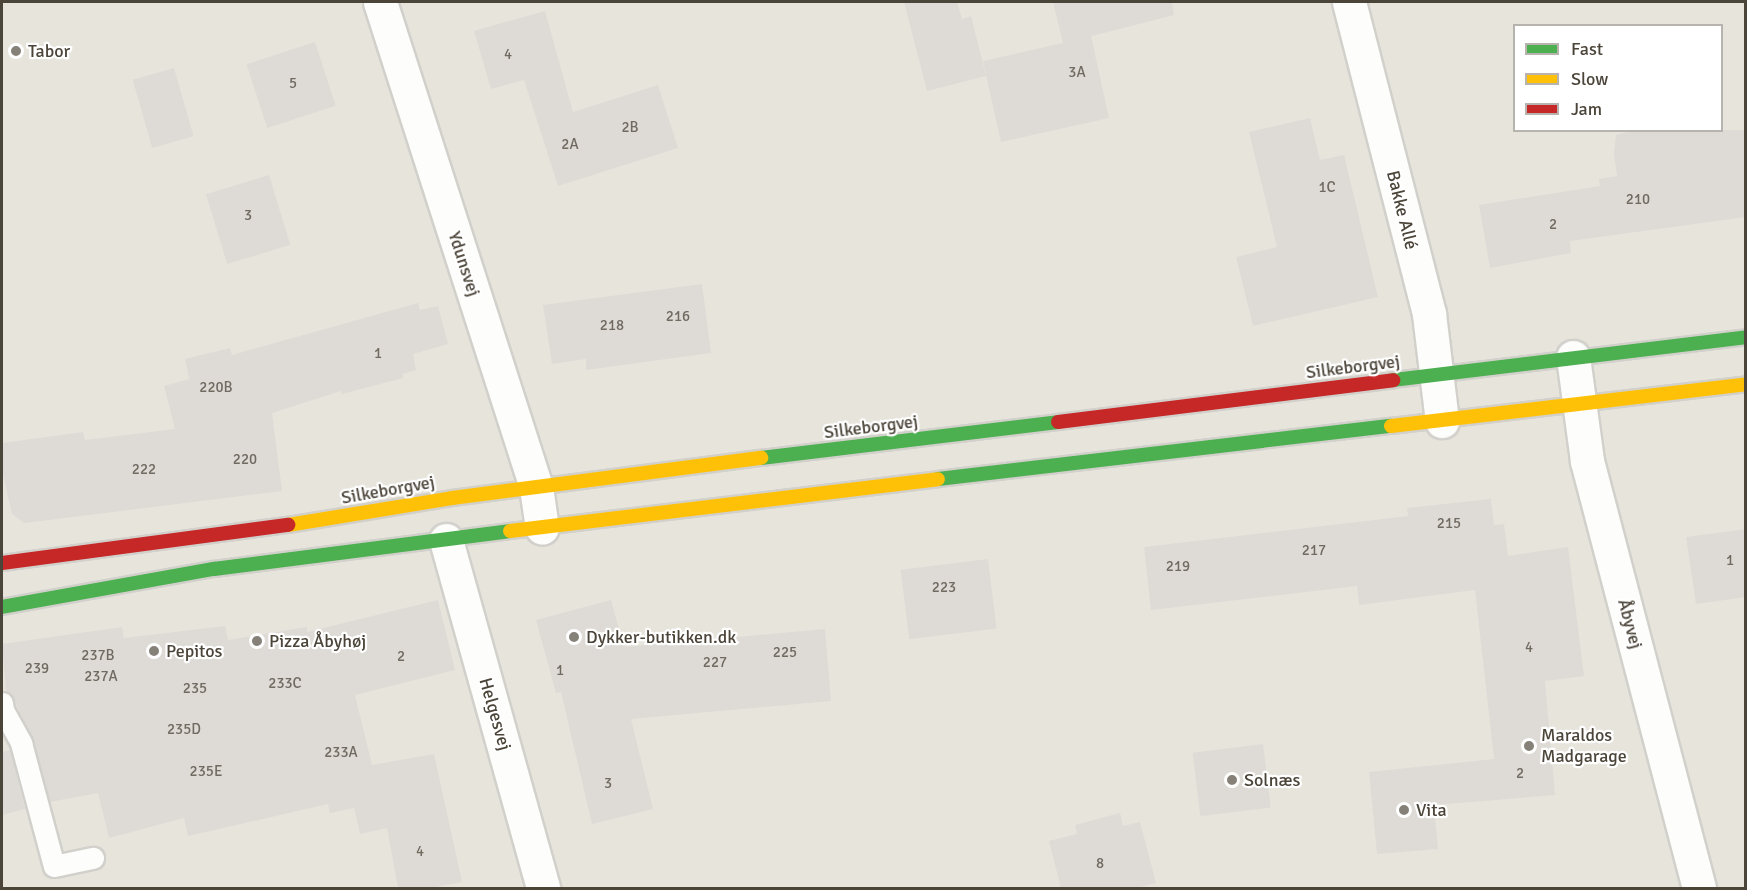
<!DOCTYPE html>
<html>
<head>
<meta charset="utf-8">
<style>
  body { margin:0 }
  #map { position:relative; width:1747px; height:890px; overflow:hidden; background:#f4f2ee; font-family:Signika,sans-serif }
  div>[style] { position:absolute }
  .residential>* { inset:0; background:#e7e4dc }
  .building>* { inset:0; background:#dedbd6; transform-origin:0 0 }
  .roads { filter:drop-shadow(2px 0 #d2d0cb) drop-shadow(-2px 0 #d2d0cb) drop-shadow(0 2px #d2d0cb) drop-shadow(0 -2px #d2d0cb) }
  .lane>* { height:21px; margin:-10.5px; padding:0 10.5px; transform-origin:10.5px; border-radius:10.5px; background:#fdfdfc }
  .street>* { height:33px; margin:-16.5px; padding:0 16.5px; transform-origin:16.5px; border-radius:16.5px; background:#fdfdfc }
  .fast>* { height:14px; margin:-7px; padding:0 7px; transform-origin:7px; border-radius:7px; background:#4caf50 }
  .slow>* { height:14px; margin:-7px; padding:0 7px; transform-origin:7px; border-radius:7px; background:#ffc107 }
  .jam>* { height:14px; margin:-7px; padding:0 7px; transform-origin:7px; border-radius:7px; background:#c62828 }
  .dots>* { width:16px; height:16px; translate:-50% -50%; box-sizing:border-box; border:3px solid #fff; border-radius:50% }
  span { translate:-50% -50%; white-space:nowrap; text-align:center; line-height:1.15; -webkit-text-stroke:4.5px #fff; paint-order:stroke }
  .number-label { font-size:15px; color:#706a61 }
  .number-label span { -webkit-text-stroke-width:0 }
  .poi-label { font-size:18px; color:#4b4439 }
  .left { translate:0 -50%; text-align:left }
  .street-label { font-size:18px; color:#4b4439 }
  .frame { position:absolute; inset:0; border:3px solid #4b4439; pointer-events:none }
  .legend { position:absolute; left:1513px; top:24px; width:210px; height:108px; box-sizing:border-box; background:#fff; border:2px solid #b7b4b0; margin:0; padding:8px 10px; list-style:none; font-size:18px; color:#4b4439 }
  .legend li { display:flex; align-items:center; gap:12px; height:30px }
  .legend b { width:30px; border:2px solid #b7b4b0 }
</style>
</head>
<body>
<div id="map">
  <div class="residential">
    <i style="clip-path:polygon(evenodd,2px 2px,1745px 2px,1745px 888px,2px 888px,2px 2px,1514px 26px,1722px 26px,1722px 130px,1514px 130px,1514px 26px)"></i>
  </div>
  <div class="building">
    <i style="clip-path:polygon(904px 2px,957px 2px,962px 19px,971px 16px,986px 76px,927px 91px)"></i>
    <i style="clip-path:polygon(1053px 2px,1172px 2px,1174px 15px,1088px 37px,1091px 36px,1109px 118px,1001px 142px,983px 61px,1063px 43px)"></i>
    <i style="clip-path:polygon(545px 11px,573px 112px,658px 85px,678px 148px,558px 186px,524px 80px,491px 89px,474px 31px)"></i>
    <i style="left:315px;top:42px;width:67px;height:72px;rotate:72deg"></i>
    <i style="left:174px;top:68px;width:71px;height:43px;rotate:74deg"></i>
    <i style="clip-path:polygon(1310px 118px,1320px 160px,1344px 155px,1378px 297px,1253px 326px,1236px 257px,1277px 247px,1249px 132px)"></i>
    <i style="clip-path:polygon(1635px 130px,1746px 130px,1746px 217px,1570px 241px,1571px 253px,1490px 268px,1479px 205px,1600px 186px,1599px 179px,1617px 176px,1614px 154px,1616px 135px)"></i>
    <i style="left:269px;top:175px;width:73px;height:66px;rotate:73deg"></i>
    <i style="clip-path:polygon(702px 284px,711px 353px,586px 370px,586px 359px,552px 364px,543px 305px)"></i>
    <i style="clip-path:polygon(418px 303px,420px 310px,438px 306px,448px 344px,413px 354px,416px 370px,403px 374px,403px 378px,342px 394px,341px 391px,272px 413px,282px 491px,24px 523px,12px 514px,2px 470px,2px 443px,83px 432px,85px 440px,175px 429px,164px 386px,189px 379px,185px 359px,230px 348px,232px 355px)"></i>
    <i style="clip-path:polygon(1491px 499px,1494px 525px,1504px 524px,1508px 556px,1568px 547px,1584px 676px,1545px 681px,1555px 795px,1434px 805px,1438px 849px,1377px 854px,1369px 772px,1494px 759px,1475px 590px,1359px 605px,1357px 586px,1151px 610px,1144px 547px,1408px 516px,1407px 508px)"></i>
    <i style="clip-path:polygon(1746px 529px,1746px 597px,1696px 604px,1686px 537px)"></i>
    <i style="left:988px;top:559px;width:70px;height:88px;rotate:83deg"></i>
    <i style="clip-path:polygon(438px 600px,455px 670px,355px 695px,372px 765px,434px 754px,462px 882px,430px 888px,398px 888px,387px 828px,360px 834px,354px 808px,330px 813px,328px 804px,188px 836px,184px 818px,109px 838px,98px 793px,50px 802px,33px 739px,12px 696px,6px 691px,2px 644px,122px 627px,124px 638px,225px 626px,228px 640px,307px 627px,307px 632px)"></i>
    <i style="clip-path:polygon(611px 600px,624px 647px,825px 629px,831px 701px,631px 719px,653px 809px,592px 824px,561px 692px,556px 693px,536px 620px)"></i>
    <i style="left:1263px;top:744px;width:64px;height:71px;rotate:83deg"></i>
    <i style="clip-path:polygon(10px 750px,25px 809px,2px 815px,2px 752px)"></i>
    <i style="clip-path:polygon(1120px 813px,1123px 826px,1140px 822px,1156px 883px,1135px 888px,1061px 888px,1049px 841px,1077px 834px,1075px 825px)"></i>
  </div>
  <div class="roads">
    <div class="lane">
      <i style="left:2px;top:703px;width:7px;rotate:82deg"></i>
      <i style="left:3px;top:710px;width:38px;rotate:61deg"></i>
      <i style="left:21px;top:743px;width:127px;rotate:75deg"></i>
      <i style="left:54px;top:866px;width:40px;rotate:-12deg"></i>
    </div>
    <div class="street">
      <i style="left:380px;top:2px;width:509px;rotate:72.17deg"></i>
      <i style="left:536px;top:487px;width:41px;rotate:81.7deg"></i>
      <i style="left:1349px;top:2px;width:322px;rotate:75.6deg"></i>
      <i style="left:1429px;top:314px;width:108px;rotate:83.1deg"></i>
      <i style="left:1573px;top:357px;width:105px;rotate:82.3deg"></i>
      <i style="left:1587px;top:461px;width:441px;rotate:75.3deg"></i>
      <i style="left:446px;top:540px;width:361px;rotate:74.4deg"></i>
    </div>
    <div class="fast">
      <i style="left:1393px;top:380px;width:356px;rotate:-6.9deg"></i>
      <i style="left:761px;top:458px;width:299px;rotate:-6.9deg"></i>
      <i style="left:938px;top:479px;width:456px;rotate:-6.7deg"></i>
      <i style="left:2px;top:607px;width:215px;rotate:-10.2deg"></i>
      <i style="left:214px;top:569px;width:298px;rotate:-7.3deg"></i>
    </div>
    <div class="slow">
      <i style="left:1391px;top:426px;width:357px;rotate:-6.7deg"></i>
      <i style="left:288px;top:525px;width:166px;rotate:-9.3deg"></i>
      <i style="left:452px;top:498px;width:312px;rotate:-7.4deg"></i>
      <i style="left:510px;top:531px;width:431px;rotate:-6.9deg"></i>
    </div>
    <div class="jam">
      <i style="left:1058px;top:422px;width:338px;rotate:-7.1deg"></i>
      <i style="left:2px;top:563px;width:289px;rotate:-7.6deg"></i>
    </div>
  </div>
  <div class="dots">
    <i style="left:16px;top:51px;background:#868178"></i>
    <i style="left:574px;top:637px;background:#868178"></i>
    <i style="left:257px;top:641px;background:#868178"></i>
    <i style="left:154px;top:651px;background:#868178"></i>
    <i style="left:1529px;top:746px;background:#868178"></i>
    <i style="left:1232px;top:780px;background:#868178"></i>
    <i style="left:1404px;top:810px;background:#868178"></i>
  </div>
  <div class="number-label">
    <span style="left:508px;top:55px">4</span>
    <span style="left:1077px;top:73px">3A</span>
    <span style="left:293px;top:84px">5</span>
    <span style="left:630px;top:128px">2B</span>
    <span style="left:570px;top:145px">2A</span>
    <span style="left:1327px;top:188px">1C</span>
    <span style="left:1638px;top:200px">210</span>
    <span style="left:248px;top:216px">3</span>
    <span style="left:1553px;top:225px">2</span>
    <span style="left:678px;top:317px">216</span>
    <span style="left:612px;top:326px">218</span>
    <span style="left:378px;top:354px">1</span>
    <span style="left:216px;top:388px">220B</span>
    <span style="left:245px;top:460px">220</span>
    <span style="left:144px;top:470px">222</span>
    <span style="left:1449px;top:524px">215</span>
    <span style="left:1314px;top:551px">217</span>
    <span style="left:1730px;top:561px">1</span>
    <span style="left:1178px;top:567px">219</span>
    <span style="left:944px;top:588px">223</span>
    <span style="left:1529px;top:648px">4</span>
    <span style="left:785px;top:653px">225</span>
    <span style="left:98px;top:656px">237B</span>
    <span style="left:401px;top:657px">2</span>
    <span style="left:715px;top:663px">227</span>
    <span style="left:37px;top:669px">239</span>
    <span style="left:560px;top:671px">1</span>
    <span style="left:101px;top:677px">237A</span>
    <span style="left:285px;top:684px">233C</span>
    <span style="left:195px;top:689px">235</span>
    <span style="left:184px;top:730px">235D</span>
    <span style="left:341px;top:753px">233A</span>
    <span style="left:206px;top:772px">235E</span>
    <span style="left:1520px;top:774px">2</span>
    <span style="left:608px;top:784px">3</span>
    <span style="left:420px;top:852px">4</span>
    <span style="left:1100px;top:864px">8</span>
  </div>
  <div class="poi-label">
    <span class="left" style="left:28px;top:51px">Tabor</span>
    <span class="left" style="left:586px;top:637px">Dykker-butikken.dk</span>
    <span class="left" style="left:269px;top:641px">Pizza Åbyhøj</span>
    <span class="left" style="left:166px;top:651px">Pepitos</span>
    <span class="left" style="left:1541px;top:746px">Maraldos<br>Madgarage</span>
    <span class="left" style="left:1244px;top:780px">Solnæs</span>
    <span class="left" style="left:1416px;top:810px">Vita</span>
  </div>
  <div class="street-label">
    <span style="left:1402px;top:210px;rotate:76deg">Bakke Allé</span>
    <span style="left:464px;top:264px;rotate:72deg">Ydunsvej</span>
    <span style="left:1353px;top:367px;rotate:-7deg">Silkeborgvej</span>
    <span style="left:871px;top:427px;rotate:-7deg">Silkeborgvej</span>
    <span style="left:388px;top:490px;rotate:-10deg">Silkeborgvej</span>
    <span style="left:1630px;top:624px;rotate:75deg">Åbyvej</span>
    <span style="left:495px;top:714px;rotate:74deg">Helgesvej</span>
  </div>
  <div class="frame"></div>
  <ul class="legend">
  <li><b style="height:8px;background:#4caf50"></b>Fast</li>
  <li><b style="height:8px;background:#ffc107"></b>Slow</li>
  <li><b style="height:8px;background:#c62828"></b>Jam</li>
  </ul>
</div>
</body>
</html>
